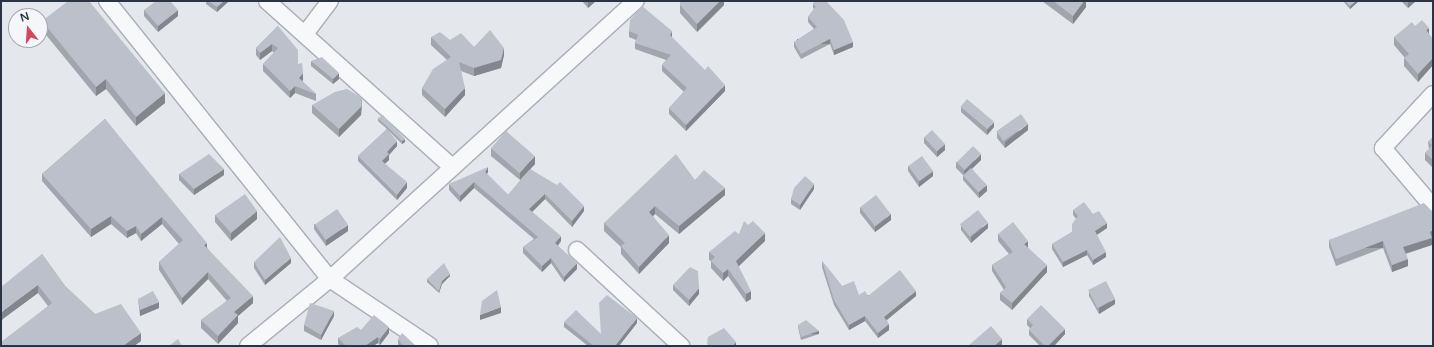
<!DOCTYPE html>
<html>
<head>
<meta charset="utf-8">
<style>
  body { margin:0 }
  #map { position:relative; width:1434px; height:347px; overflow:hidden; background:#e4e7ec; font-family:"Varela Round",sans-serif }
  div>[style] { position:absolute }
  .roads { filter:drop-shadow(1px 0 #a9aeb7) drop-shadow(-1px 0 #a9aeb7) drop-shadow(0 1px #a9aeb7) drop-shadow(0 -1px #a9aeb7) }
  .minor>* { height:16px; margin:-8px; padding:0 8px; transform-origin:8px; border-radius:8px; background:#f7f8fa }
  .wall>* { inset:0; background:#a1a5ae }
  .shaded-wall>* { inset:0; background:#83868d; transform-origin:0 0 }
  .building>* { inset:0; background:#bbc0ca; transform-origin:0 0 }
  span { translate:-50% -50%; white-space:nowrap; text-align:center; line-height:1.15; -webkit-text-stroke:3.5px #f4f6f9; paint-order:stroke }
  .frame { position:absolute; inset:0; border:2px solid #2b3445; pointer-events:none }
  .north { position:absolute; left:8px; top:8px; width:40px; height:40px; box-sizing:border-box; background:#f4f6f9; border:1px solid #a4a8b1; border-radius:50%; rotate:343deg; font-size:11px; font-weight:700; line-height:16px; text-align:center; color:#2b3445 }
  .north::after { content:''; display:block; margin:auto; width:14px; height:18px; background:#d1495b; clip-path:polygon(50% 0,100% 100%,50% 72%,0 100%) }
</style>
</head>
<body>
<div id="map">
  <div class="roads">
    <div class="minor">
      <i style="left:107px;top:1px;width:356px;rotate:51.3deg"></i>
      <i style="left:330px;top:279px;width:120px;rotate:33.8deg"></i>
      <i style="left:267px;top:1px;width:249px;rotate:41.9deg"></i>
      <i style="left:305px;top:34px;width:41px;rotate:-52.9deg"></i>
      <i style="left:1433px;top:94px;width:74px;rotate:132.8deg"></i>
      <i style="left:1383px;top:148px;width:77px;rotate:49.7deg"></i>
      <i style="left:577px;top:250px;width:142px;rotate:42.7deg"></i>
      <i style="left:248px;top:346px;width:106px;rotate:-39.3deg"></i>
      <i style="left:330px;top:279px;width:413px;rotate:-42.3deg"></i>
    </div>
  </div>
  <div class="wall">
    <i style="clip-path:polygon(206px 1px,229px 1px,217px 12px,206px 4px)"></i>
    <i style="clip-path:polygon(582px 1px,596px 1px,588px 8px)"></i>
    <i style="clip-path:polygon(724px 1px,724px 5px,697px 32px,680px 13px,680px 5px)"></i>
    <i style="clip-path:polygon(1042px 1px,1086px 1px,1086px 7px,1073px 24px)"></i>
    <i style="clip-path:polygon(1343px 1px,1359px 1px,1350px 9px)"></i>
    <i style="clip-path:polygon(1401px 1px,1416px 1px,1408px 8px)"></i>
    <i style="clip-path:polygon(813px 3px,853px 47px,834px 55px,830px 44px,801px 59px,794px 47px,794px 42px,814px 29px,808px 22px,808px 17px,814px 9px,813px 8px)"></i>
    <i style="clip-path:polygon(144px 10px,178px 16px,158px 32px,144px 16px)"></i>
    <i style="clip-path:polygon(42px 21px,165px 103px,136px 126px,106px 89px,96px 96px,42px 30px)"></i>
    <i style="clip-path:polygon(278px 26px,298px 64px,303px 80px,302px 81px,316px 94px,316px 101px,295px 93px,290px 98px,263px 71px,263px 64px,274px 53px,272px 51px,260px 60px,256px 55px,256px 48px)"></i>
    <i style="clip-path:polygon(1415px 26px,1429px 35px,1433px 39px,1433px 65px,1418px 82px,1404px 66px,1404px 58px,1405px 58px,1394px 45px,1394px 37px)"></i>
    <i style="clip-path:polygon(629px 31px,672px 37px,672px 38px,725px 91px,686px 131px,669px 114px,669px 108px,684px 92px,662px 71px,662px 65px,666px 60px,635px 49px,635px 43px,636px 40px,629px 37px)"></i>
    <i style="clip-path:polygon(431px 37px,450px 40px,504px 55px,501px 68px,474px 76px,461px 71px,465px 95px,445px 117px,422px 95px,422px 88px,447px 60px,431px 45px)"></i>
    <i style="clip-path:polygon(311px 61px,339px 79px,333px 84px,311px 66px)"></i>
    <i style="clip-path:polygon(312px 105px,362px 106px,361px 115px,339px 137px,312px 113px)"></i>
    <i style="clip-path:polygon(961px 107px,994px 127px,987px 135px,961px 112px)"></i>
    <i style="clip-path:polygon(378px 118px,405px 142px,402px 144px,388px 130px,397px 146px,389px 155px,389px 160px,385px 164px,407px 188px,397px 200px,358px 161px,358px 156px,387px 129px,378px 121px)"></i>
    <i style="clip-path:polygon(105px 119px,207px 248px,253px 303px,238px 316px,238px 323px,218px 344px,201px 328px,201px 320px,227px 301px,208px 279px,182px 305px,159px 270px,159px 262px,179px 244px,162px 224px,141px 241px,136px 233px,127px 238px,111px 224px,91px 237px,42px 181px,42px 174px)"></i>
    <i style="clip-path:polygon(1028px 130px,1005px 148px,997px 138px,997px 132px)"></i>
    <i style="clip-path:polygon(924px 137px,945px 150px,937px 157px,924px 143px)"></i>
    <i style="clip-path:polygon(1433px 137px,1433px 168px,1425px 160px,1425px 153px,1429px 149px,1428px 142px)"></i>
    <i style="clip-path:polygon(491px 148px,535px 164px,520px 180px,491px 156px)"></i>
    <i style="clip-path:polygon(981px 160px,972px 169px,987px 191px,979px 198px,963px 180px,963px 175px,956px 168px,956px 162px)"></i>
    <i style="clip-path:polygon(908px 166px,933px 176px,919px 187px,908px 171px)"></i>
    <i style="clip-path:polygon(530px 169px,584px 211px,572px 227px,545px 199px,532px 212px,561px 241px,558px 246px,577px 269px,564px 282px,551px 263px,542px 272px,523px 253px,523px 247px,534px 239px,474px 188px,460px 202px,449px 190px,449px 184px,488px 172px,487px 174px,508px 195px)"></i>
    <i style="clip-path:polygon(179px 174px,224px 175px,194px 195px,179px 180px)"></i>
    <i style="clip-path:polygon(695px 180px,725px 195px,679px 234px,655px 214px,653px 216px,669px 243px,639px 274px,621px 254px,621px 247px,604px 231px,604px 223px)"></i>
    <i style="clip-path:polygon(814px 189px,800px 210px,791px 204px,791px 199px)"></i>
    <i style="clip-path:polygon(860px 207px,891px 220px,875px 232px,860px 213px)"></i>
    <i style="clip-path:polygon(1073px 210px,1093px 214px,1107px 228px,1097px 235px,1106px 257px,1093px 265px,1087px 255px,1063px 267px,1052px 249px,1052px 244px,1072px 232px,1076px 219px,1073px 215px)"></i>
    <i style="clip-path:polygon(1433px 212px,1433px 237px,1432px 238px,1432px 245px,1406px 254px,1408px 266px,1392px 272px,1383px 248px,1336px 266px,1329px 247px,1329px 240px)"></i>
    <i style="clip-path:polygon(215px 215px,257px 219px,231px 241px,215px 222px)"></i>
    <i style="clip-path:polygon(314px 224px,348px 231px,326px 246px,314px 229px)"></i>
    <i style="clip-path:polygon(961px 225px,988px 228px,971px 243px,961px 230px)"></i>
    <i style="clip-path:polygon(739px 234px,765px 241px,738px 266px,751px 299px,746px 302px,728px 276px,723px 281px,711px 268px,711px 261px,709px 260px,709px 252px)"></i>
    <i style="clip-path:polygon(998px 234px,1028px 248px,1047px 272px,1012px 310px,1000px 300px,1000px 293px,1004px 290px,992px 271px,992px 265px,1009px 254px,998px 241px)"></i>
    <i style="clip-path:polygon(42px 254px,65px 286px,95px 314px,141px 341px,134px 346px,1px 346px,48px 306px,38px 293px,4px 318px)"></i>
    <i style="clip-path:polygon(822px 261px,842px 286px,859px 295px,916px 296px,887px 320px,889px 330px,878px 338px,865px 321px,849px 330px,834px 305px,822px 267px)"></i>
    <i style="clip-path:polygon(254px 262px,291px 263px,265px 285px,254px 268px)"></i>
    <i style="clip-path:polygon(450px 276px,442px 284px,439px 293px,427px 282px,427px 279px)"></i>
    <i style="clip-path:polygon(673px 285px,699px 294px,689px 306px,673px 290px)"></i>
    <i style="clip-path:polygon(1089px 291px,1115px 304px,1099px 314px,1089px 296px)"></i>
    <i style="clip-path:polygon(138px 299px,159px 308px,140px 316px)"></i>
    <i style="clip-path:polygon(334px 316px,321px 340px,304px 331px,304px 325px)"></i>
    <i style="clip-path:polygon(1027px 319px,1065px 334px,1054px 346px,1040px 346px,1029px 335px,1029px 330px,1030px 328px,1027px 325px)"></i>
    <i style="clip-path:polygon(564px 322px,600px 334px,637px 323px,619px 346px,588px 346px,564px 327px)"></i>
    <i style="clip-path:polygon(798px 325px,819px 334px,801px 340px,798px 327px)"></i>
    <i style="clip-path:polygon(361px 330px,389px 333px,380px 345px,378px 343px,373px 346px,340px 346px,338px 344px,338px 338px)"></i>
    <i style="clip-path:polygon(398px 339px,416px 346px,399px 346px,398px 344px)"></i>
  </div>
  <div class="shaded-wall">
    <i style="clip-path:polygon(224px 1px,229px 1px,217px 12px,217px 7px)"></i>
    <i style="clip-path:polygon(588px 1px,596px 1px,588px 8px)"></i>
    <i style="clip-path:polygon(720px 1px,724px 1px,724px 5px,697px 32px,697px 24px)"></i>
    <i style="clip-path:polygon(1084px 1px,1086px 1px,1086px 7px,1073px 24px,1073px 16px)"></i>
    <i style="clip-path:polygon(1356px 1px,1359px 1px,1350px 9px,1350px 6px)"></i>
    <i style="clip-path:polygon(1410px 1px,1416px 1px,1408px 8px,1408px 3px)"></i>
    <i style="clip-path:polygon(178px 10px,178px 16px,158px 32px,158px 26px)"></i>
    <i style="clip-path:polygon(1429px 28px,1429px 35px,1426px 30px)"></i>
    <i style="clip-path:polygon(672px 31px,672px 37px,670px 42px,670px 35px)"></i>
    <i style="left:830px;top:39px;width:5px;height:33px;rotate:90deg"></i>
    <i style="clip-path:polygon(853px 42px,853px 47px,834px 55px,834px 50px)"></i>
    <i style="clip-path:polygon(272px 44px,272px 51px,260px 60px,260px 53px)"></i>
    <i style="clip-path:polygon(504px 48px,504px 55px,501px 68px,474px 76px,474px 68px)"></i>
    <i style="clip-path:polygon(1433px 58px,1433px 65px,1418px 82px,1418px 74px)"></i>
    <i style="clip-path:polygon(303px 73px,303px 80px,299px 85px,299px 78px)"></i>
    <i style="clip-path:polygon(339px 73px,339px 79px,333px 84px,333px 79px)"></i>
    <i style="clip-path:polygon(106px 79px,106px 89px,96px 96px,96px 87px)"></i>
    <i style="clip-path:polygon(725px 85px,725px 91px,686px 131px,686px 125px)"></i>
    <i style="clip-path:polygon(295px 86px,295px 93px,290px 98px,290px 91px)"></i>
    <i style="clip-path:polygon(465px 88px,465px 95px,445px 117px,445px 109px)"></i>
    <i style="clip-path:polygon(165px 93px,165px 103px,136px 126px,136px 117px)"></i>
    <i style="clip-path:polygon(362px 98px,361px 115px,339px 137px,339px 129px)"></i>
    <i style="clip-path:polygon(994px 122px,994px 127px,987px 135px,987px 130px)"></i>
    <i style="clip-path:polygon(1028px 124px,1028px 130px,1005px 148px,1005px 142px)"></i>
    <i style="clip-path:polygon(405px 139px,405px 142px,402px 144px,402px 141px)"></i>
    <i style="clip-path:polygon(397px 141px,397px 146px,389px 155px,389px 160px,382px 166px,382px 161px,387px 152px)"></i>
    <i style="clip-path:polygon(945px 144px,945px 150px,937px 157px,937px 151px)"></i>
    <i style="clip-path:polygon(981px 154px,981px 160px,964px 176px,964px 171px)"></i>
    <i style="clip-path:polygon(535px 156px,535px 164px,520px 180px,520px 172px)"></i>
    <i style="clip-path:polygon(488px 167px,488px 172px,485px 177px,485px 172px)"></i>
    <i style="clip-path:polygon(224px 169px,224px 175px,194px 195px,194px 189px)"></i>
    <i style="clip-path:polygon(933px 171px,933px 176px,919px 187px,919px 181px)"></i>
    <i style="clip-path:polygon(407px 182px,407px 188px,397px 200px,397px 195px)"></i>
    <i style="clip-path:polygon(474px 182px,474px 188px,460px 202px,460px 196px)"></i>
    <i style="clip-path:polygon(814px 184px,814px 189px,800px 210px,800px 205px)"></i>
    <i style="clip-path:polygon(987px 185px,987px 191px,979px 198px,979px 192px)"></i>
    <i style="clip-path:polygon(725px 188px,725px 195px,679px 234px,679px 226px)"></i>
    <i style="clip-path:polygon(545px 194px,545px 199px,529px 215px,529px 209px)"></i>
    <i style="clip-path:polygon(584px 206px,584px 211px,572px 227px,572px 221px)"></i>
    <i style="clip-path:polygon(655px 206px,655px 214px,649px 220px,649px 212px)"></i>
    <i style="clip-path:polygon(257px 211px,257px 219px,231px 241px,231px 233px)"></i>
    <i style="clip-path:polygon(891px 214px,891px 220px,875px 232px,875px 227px)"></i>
    <i style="clip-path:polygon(111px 216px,111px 224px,91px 237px,91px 229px)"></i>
    <i style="clip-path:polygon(162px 217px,162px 224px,141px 241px,141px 234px)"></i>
    <i style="clip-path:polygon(988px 223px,988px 228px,971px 243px,971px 237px)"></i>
    <i style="clip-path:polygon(1107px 223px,1107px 228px,1095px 236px,1095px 231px)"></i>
    <i style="clip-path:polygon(348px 225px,348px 231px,326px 246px,326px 240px)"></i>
    <i style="clip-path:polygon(136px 226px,136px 233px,127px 238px,127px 231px)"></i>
    <i style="clip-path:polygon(1433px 230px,1433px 237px,1432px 238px,1432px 245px,1403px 254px,1403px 247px,1430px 232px)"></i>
    <i style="clip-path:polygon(765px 233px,765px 241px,736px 269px,736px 261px)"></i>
    <i style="clip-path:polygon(669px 235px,669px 243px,639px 274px,639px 267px)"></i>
    <i style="clip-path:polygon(561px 236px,561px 241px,555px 249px,555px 243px)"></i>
    <i style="clip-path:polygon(1028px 241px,1028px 248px,1024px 251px,1024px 244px)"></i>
    <i style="left:1383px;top:241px;width:7px;height:50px;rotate:90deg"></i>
    <i style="clip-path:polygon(207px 243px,207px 250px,204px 245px)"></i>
    <i style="clip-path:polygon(1087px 250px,1087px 255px,1063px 267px,1063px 262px)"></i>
    <i style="clip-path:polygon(1106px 252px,1106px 257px,1093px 265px,1093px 260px)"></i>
    <i style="clip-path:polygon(291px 258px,291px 263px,265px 285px,265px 280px)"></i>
    <i style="clip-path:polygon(551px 258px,551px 263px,542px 272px,542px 266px)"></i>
    <i style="clip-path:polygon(1408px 259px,1408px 266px,1392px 272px,1392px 265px)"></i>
    <i style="clip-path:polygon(577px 263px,577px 269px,564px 282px,564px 277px)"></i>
    <i style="clip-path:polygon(1047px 265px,1047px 272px,1012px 310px,1012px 303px)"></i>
    <i style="clip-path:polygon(728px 269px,728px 276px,723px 281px,723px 273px)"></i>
    <i style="clip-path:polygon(208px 272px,208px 279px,182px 305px,182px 298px)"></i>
    <i style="clip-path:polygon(450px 274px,450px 276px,442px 284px,439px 293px,439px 291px,442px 281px)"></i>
    <i style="clip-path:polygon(38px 285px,38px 293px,4px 318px,1px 321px,1px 313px,4px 310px)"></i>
    <i style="clip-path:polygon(699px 288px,699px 294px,689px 306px,689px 300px)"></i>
    <i style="clip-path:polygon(751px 291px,751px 299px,746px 302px,746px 294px)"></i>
    <i style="clip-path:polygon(916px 291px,916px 296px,884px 322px,884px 317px)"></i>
    <i style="clip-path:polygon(253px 296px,253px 303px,238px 316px,238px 323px,218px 344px,218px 336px,234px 312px)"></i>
    <i style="clip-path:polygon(1115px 299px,1115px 304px,1099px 314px,1099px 308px)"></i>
    <i style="clip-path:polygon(159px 302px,159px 308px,140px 316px,140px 310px)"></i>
    <i style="clip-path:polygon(501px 307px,501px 313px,480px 320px,480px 315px)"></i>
    <i style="clip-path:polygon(334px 311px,334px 316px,321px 340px,321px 335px)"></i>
    <i style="clip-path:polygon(865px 316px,865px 321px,849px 330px,849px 325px)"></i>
    <i style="clip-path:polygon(637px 318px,637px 323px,619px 346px,615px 346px)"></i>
    <i style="clip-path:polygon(889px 324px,889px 330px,878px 338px,878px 333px)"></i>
    <i style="clip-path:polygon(389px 327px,389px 333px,380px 345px,380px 339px)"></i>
    <i style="clip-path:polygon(1065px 329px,1065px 334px,1054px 346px,1048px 346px)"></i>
    <i style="left:819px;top:331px;width:3px;height:19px;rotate:90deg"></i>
    <i style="clip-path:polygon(141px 333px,141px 341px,134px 346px,123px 346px)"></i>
    <i style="clip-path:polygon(378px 337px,378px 343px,373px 346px,365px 346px)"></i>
    <i style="clip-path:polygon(1002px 339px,1002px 346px,994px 346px)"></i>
    <i style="clip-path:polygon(736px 342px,736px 346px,732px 346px)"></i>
  </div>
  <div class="building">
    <i style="clip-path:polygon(68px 1px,89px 1px,165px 93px,136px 117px,106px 79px,96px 87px,42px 21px)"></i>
    <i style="clip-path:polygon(156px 1px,170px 1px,178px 10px,158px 26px,144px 10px)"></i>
    <i style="clip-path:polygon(208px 1px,224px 1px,217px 7px)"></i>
    <i style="clip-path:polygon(680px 1px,720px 1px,697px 24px,680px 5px)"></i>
    <i style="clip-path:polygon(815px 1px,826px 1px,844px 20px,853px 42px,834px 50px,830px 39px,801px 54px,794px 42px,817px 27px,808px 17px,816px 6px,813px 3px)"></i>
    <i style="clip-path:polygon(1053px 1px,1084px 1px,1073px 16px)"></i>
    <i style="clip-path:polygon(1345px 1px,1356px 1px,1350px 6px)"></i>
    <i style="clip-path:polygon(642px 6px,672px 31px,670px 35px,705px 70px,708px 66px,725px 85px,686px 125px,669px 108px,687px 88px,662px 65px,671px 55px,635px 43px,638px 35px,629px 31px,630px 20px)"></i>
    <i style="clip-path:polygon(1422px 20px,1429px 28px,1426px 30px,1433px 39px,1433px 48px,1432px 48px,1433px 49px,1433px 58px,1418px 74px,1404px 58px,1409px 54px,1394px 37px,1412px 22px,1415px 26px)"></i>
    <i style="clip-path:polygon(278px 26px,298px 50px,298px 64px,302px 63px,303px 73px,299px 78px,316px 94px,295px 86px,290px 91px,263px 64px,278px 48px,272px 44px,260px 53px,256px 48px)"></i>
    <i style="clip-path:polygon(490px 30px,504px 48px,501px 60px,474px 68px,459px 62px,465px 88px,445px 109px,422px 88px,433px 69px,451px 57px,431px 37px,440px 32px,450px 40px,461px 33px,474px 47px)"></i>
    <i style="clip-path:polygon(322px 57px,339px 73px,333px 79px,311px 61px)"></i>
    <i style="clip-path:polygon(347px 89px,362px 98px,361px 107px,339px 129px,312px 105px,335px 92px)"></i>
    <i style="left:967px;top:99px;width:35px;height:10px;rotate:40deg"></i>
    <i style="left:1021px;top:114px;width:12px;height:30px;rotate:55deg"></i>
    <i style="clip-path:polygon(383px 115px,405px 139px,402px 141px,378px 118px)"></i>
    <i style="clip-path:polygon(105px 119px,207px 243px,204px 245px,253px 296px,234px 312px,238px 315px,218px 336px,201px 320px,231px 298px,208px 272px,182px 298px,159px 262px,183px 240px,162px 217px,141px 234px,136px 226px,127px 231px,111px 216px,91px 229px,42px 174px)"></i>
    <i style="clip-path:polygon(387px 129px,397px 141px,387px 152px,389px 154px,382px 161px,407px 182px,397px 195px,358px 156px)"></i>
    <i style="left:932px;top:130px;width:19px;height:11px;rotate:47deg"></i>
    <i style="left:506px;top:131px;width:38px;height:23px;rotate:41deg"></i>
    <i style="clip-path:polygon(1433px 137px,1433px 160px,1425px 153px,1432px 145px,1428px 142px)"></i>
    <i style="left:973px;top:146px;width:11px;height:23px;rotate:45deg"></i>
    <i style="clip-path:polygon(209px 154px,224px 169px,194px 189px,179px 174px)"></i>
    <i style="clip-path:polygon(676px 154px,695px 180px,704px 170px,725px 188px,679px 226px,655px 206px,649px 212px,669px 235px,639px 267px,621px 246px,625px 243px,604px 223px)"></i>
    <i style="left:922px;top:156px;width:19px;height:17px;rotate:54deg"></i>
    <i style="clip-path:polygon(488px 167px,485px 172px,508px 195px,530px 169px,557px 185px,560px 182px,584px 206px,572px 221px,545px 194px,529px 209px,561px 236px,555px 243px,577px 263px,564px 277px,551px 258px,542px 266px,523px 247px,538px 237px,474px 182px,460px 196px,449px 184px)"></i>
    <i style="left:971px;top:168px;width:23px;height:11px;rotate:47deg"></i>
    <i style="clip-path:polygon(805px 176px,814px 184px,800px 205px,791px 199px,794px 188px)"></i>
    <i style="clip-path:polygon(245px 194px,257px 211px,231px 233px,215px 215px)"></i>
    <i style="left:876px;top:195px;width:24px;height:20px;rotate:52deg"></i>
    <i style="clip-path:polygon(1084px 202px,1093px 214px,1099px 211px,1107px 223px,1095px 231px,1106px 252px,1093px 260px,1087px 250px,1063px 262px,1052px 244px,1072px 232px,1072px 224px,1078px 216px,1073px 210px)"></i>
    <i style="clip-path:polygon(1424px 203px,1433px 212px,1433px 230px,1430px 232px,1432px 238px,1403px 247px,1408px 259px,1392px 265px,1383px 241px,1336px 259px,1329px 240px)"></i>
    <i style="left:337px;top:209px;width:19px;height:27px;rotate:55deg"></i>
    <i style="left:978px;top:210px;width:16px;height:23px;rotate:52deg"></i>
    <i style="clip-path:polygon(744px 221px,748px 225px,753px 221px,765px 233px,736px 261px,751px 291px,746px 294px,728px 269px,723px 273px,711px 261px,715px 257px,709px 252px,735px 231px,739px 234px)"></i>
    <i style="clip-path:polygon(1013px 222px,1028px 241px,1024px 244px,1047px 265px,1012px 303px,1000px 293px,1006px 287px,992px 265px,1013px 252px,998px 234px)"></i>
    <i style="clip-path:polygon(280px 237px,291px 258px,265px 280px,254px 262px)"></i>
    <i style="clip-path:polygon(42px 254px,65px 286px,95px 314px,121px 304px,141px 333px,123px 346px,1px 346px,1px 342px,52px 303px,38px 285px,4px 310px,1px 313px,1px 287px)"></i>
    <i style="clip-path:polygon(822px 261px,842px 286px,854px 281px,859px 295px,865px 291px,868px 296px,900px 270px,916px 291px,884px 317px,889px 324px,878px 333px,865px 316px,849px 325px,834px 300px)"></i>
    <i style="clip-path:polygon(444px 263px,450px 274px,442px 281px,439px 291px,427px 279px)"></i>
    <i style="clip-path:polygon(690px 267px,698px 271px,699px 288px,689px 300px,673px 285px)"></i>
    <i style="left:1106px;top:281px;width:20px;height:20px;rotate:63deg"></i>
    <i style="clip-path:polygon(497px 290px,501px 307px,480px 315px,482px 301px)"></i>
    <i style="clip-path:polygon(153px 291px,159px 302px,140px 310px,138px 299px)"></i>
    <i style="clip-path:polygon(607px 295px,637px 318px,615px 346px,594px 346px,564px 322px,576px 310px,601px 334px,599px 303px)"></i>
    <i style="clip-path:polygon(310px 303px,334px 311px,321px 335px,304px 325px)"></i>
    <i style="clip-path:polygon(1041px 305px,1065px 329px,1048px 346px,1045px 346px,1029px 330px,1033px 325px,1027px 319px)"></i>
    <i style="clip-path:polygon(374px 315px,389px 327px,380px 339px,378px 337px,365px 346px,346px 346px,338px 338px,357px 327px,361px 330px)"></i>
    <i style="clip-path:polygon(806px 320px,819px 331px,801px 337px,798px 325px)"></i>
    <i style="clip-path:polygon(991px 326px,1002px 339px,994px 346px,968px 346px)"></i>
    <i style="clip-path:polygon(724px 328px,736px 342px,732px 346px,709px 346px,707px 344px,708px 337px)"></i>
    <i style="clip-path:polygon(402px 333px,416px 346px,403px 346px,398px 339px)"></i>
    <i style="clip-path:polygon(178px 339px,182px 346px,169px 346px)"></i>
  </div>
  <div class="frame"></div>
  <div class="north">N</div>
</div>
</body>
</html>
